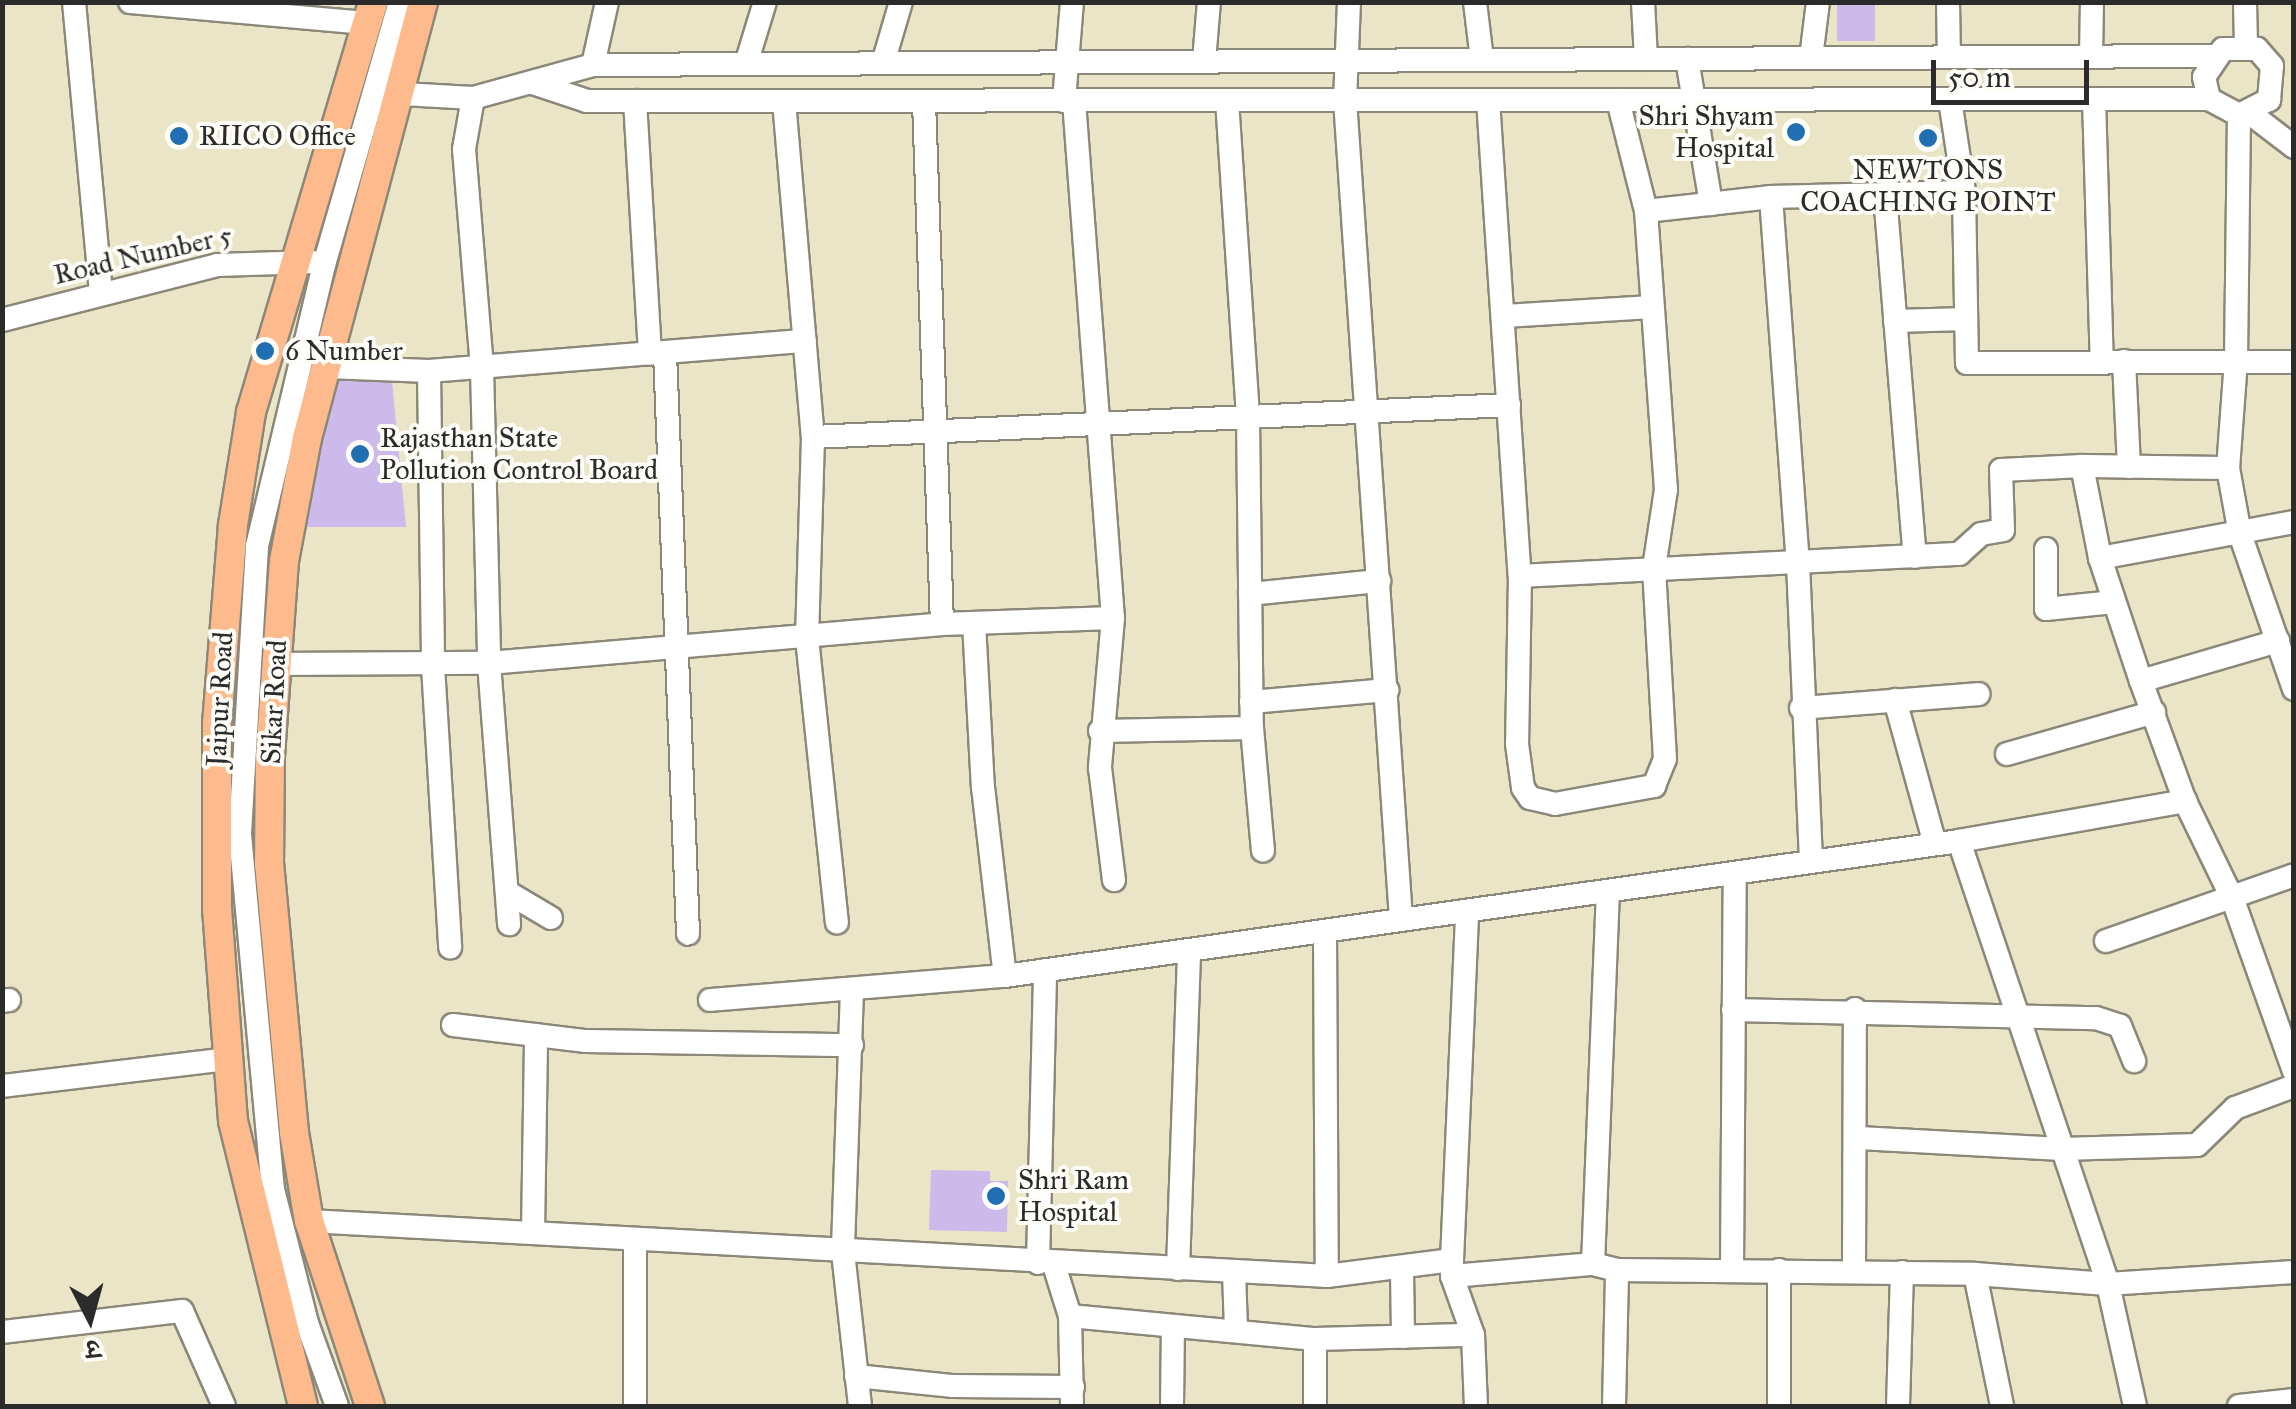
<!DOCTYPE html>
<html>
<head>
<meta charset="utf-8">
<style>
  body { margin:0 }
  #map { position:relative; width:2296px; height:1409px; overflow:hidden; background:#ebe5c7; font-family:"IM FELL Great Primer","Noto Serif Devanagari",serif }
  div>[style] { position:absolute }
  .building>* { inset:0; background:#ccbaea; transform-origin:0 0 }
  .roads { filter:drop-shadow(2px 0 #8b8879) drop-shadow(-2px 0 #8b8879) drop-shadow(0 2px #8b8879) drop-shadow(0 -2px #8b8879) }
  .minor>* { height:22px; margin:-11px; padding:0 11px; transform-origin:11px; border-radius:11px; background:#fff }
  .major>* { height:28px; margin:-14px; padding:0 14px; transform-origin:14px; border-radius:14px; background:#fcba8d }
  .dots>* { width:28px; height:28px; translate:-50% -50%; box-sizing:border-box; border:5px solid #fdfcf7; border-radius:50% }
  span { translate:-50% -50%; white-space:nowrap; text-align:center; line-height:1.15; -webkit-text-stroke:8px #fdfcf7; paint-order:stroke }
  .poi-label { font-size:28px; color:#2b2b2b }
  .right { translate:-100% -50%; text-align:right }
  .left { translate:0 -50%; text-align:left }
  .street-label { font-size:28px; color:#2b2b2b }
  .frame { position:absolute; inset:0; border:5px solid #2b2b2b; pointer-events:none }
  .north { position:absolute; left:40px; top:1269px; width:100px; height:100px; -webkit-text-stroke:8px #fdfcf7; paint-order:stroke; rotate:174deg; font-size:28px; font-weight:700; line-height:40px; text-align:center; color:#2b2b2b }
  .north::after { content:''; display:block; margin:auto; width:35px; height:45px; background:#2b2b2b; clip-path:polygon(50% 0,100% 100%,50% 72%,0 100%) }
  .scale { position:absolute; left:1931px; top:60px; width:158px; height:45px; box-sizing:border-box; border:5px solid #2b2b2b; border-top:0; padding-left:12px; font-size:30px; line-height:35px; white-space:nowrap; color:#2b2b2b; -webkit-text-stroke:8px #fdfcf7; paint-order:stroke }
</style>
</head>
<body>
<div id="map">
  <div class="building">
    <i style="left:1837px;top:2px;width:38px;height:39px"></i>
    <i style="clip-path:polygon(333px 381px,392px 381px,406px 527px,307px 527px)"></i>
    <i style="clip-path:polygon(931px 1170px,990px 1171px,990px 1181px,1008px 1181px,1007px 1232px,929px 1230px)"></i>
  </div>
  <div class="roads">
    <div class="minor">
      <i style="left:74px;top:2px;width:291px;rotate:84.7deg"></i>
      <i style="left:130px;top:2px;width:237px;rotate:5.1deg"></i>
      <i style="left:1349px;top:2px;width:98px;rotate:92.3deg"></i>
      <i style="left:1345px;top:100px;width:821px;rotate:86.09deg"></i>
      <i style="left:1475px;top:2px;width:58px;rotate:83.1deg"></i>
      <i style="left:1643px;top:2px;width:57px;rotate:87deg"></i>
      <i style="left:1948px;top:2px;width:55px;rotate:89deg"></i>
      <i style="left:2245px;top:2px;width:43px;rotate:88.7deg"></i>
      <i style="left:2091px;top:57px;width:55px;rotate:-89deg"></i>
      <i style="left:1811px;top:58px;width:56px;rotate:-82.9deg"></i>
      <i style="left:1687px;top:59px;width:147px;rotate:80.6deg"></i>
      <i style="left:1204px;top:61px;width:59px;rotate:-85.2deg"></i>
      <i style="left:883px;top:63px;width:64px;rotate:-73.6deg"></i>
      <i style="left:746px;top:64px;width:65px;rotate:-73deg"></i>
      <i style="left:593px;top:65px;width:65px;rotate:-77.5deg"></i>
      <i style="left:533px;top:83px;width:57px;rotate:18.4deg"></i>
      <i style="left:587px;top:101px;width:1622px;rotate:-0.07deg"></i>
      <i style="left:2209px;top:99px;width:34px;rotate:28deg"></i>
      <i style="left:2239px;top:115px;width:34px;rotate:-27deg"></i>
      <i style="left:2269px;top:100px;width:34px;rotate:-85deg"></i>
      <i style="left:2272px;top:66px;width:23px;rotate:-131deg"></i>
      <i style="left:2257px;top:49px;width:34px;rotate:180deg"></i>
      <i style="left:2223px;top:49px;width:34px;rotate:124deg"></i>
      <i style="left:2204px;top:77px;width:23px;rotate:77deg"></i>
      <i style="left:403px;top:94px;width:70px;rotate:3.3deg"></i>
      <i style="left:473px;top:98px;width:124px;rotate:-15.4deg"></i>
      <i style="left:593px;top:65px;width:1620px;rotate:-0.32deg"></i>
      <i style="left:473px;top:98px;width:52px;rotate:100deg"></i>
      <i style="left:464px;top:149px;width:219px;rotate:85.3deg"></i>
      <i style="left:482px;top:367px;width:296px;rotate:88.6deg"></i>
      <i style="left:489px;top:663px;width:262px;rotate:85.6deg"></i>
      <i style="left:2094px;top:99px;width:263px;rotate:88.3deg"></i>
      <i style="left:1227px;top:100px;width:318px;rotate:86.2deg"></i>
      <i style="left:1248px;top:417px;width:311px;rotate:89.3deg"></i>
      <i style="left:1252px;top:728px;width:123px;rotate:84.9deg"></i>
      <i style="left:1488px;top:100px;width:477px;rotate:86.2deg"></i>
      <i style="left:1520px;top:576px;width:168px;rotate:91deg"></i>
      <i style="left:1517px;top:744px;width:44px;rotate:82.2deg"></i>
      <i style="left:1523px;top:788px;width:12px;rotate:55deg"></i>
      <i style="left:1530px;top:798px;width:26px;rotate:13deg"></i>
      <i style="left:1555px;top:804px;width:101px;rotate:-10.3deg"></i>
      <i style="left:1654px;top:786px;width:29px;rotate:-68deg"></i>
      <i style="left:1665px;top:759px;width:191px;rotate:-93.3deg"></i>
      <i style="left:1654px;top:568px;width:79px;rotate:-81.3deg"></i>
      <i style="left:1666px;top:490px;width:280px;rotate:-94.1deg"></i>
      <i style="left:1646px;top:211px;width:114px;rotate:-104.2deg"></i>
      <i style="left:1950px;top:100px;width:93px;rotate:81.3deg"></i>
      <i style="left:1964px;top:192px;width:171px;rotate:89deg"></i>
      <i style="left:1967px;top:363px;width:327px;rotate:-0.2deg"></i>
      <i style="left:635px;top:101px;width:253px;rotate:86.6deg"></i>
      <i style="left:784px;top:101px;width:337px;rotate:85.1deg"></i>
      <i style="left:813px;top:437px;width:201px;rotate:91.7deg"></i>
      <i style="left:807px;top:638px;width:286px;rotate:84deg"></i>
      <i style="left:924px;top:101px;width:523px;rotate:88.03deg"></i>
      <i style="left:1064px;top:101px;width:99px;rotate:-85.4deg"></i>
      <i style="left:1074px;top:101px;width:518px;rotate:85.69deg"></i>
      <i style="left:1113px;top:618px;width:151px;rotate:95deg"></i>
      <i style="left:1100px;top:768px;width:113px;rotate:82.9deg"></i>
      <i style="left:2251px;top:114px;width:54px;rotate:37.5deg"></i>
      <i style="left:2239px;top:115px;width:245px;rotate:90.7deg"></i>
      <i style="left:2236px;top:360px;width:108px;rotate:94.2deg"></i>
      <i style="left:2228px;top:468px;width:67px;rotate:79.7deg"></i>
      <i style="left:2240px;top:534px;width:164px;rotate:70.8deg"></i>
      <i style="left:1885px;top:195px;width:363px;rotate:85.3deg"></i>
      <i style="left:1771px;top:197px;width:367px;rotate:85.8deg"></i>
      <i style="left:1798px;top:563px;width:298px;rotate:87.5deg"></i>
      <i style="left:1646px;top:211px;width:126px;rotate:-6.4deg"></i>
      <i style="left:1771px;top:197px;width:193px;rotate:-1.5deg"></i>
      <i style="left:1503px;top:316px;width:146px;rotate:-3.5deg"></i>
      <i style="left:2px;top:320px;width:222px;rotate:-14.3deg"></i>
      <i style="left:217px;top:265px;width:96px;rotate:-1.8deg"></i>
      <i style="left:1895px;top:321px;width:71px;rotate:-1.6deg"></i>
      <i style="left:665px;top:353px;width:581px;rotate:87.73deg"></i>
      <i style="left:2124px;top:361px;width:106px;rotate:87.3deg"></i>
      <i style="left:327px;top:367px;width:102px;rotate:2.2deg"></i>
      <i style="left:429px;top:371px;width:377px;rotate:-4.6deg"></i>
      <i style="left:429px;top:371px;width:295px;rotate:89.2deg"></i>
      <i style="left:433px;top:666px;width:282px;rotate:86.5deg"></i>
      <i style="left:813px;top:437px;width:697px;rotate:-2.63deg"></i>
      <i style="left:2228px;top:468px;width:146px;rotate:-179.2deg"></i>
      <i style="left:2082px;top:466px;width:94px;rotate:78.9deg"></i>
      <i style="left:2100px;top:558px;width:130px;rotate:71.6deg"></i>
      <i style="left:2141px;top:681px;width:128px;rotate:69.9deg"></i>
      <i style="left:2185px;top:801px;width:110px;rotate:64.1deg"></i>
      <i style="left:2233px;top:900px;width:182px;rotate:70.4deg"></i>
      <i style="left:2046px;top:549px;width:60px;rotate:90deg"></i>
      <i style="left:2046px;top:609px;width:68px;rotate:-5.9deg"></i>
      <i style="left:2100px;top:558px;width:197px;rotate:-10.5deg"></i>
      <i style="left:1520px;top:576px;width:440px;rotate:-2.9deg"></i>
      <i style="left:1959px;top:554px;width:30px;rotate:-42deg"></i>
      <i style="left:1981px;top:534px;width:22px;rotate:-10deg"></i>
      <i style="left:2003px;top:530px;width:60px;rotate:-91.9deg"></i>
      <i style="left:2001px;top:470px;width:81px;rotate:-2.8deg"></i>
      <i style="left:1250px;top:594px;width:130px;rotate:-5.8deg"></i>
      <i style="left:974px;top:623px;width:164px;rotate:86.9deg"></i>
      <i style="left:983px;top:787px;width:190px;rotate:83.4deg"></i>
      <i style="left:274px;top:664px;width:215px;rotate:-0.3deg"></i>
      <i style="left:489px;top:663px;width:455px;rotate:-4.9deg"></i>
      <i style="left:942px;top:624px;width:171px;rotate:-2deg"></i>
      <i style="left:2141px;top:681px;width:143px;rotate:-16.3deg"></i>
      <i style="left:1895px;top:700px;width:149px;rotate:74.5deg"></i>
      <i style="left:1251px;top:702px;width:137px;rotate:-5deg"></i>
      <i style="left:1801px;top:708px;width:178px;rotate:-4.5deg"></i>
      <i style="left:1100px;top:731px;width:152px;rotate:-1.1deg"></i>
      <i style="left:2007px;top:754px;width:153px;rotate:-15.9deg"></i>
      <i style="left:1959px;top:841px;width:467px;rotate:71.4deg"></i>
      <i style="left:2108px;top:1284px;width:125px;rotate:77.5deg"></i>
      <i style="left:507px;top:892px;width:51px;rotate:30.6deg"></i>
      <i style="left:1325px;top:932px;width:344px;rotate:89.7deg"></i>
      <i style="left:2106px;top:941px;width:199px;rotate:-19.3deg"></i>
      <i style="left:852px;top:990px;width:262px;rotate:92deg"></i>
      <i style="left:843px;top:1252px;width:155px;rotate:83.7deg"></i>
      <i style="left:710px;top:1000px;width:296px;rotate:-4.7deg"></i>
      <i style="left:1005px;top:976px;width:964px;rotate:-8.05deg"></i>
      <i style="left:1959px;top:841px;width:230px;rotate:-10deg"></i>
      <i style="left:2px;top:1001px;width:7px;rotate:-8deg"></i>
      <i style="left:1733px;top:1010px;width:363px;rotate:1.3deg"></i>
      <i style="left:2096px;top:1018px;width:25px;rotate:18deg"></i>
      <i style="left:2120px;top:1026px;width:38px;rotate:68deg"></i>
      <i style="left:453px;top:1025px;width:134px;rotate:6.9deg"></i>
      <i style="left:586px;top:1041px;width:266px;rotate:0.9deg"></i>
      <i style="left:2px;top:1086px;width:228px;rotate:-6.8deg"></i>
      <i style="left:1859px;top:1138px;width:203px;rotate:3.1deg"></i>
      <i style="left:2062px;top:1149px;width:135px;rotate:-1.7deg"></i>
      <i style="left:2197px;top:1145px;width:53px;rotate:-44.2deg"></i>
      <i style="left:2235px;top:1108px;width:63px;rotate:-20.4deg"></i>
      <i style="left:309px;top:1221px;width:1019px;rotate:3.09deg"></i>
      <i style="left:1327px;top:1276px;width:126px;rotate:-7.3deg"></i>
      <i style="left:1452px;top:1260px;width:16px;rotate:90deg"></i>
      <i style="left:1452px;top:1276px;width:142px;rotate:-4.9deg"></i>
      <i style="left:1593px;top:1264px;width:25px;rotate:14deg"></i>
      <i style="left:1617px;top:1270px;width:358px;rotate:0.6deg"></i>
      <i style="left:1975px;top:1274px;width:133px;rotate:4.3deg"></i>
      <i style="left:2108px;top:1284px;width:186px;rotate:-3.7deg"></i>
      <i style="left:533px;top:1233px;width:198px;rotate:-89.1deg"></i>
      <i style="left:635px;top:1239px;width:167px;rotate:90deg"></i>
      <i style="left:1452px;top:1260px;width:348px;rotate:-87.5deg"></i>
      <i style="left:1038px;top:1263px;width:293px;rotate:-88.6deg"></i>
      <i style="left:1593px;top:1264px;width:373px;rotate:-87.7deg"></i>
      <i style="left:1054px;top:1265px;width:53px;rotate:72.6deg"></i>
      <i style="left:1070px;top:1316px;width:90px;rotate:88.7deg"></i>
      <i style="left:1732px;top:1267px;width:394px;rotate:-89.6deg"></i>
      <i style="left:1178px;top:1269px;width:319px;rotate:-88deg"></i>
      <i style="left:1779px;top:1270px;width:136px;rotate:90deg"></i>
      <i style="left:1402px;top:1271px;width:66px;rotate:89.1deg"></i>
      <i style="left:1854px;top:1271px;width:262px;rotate:-89.8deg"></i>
      <i style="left:1234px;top:1272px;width:58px;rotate:88deg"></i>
      <i style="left:1975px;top:1274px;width:135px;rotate:78.4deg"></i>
      <i style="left:1452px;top:1276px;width:63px;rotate:70.4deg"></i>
      <i style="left:1473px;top:1335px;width:71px;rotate:87.6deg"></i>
      <i style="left:1070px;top:1316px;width:246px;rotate:5.4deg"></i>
      <i style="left:1315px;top:1339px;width:158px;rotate:-1.5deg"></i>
      <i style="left:2px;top:1332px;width:181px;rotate:-6.7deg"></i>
      <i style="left:182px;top:1311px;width:104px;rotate:66.1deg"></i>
      <i style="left:1315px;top:1339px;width:67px;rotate:90deg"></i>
      <i style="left:856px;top:1376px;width:98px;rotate:5.9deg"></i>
      <i style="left:953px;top:1386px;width:120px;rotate:0.5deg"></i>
      <i style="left:337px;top:1406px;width:88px;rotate:-109.9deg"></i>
      <i style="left:307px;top:1323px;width:137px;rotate:-104.3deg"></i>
      <i style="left:273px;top:1190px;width:359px;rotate:-95.3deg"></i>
      <i style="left:240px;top:833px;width:288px;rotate:-86.6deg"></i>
      <i style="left:257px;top:546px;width:289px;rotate:-76.6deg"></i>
      <i style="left:324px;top:265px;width:274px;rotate:-73.9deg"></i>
      <i style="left:1172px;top:1406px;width:78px;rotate:-89.3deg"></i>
      <i style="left:1614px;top:1406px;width:136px;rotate:-88.7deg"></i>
      <i style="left:1898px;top:1406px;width:134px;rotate:-88.3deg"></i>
      <i style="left:2239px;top:1406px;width:55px;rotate:-6.2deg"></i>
    </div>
    <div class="major">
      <i style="left:303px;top:1406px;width:293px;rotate:-103.8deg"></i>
      <i style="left:233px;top:1121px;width:212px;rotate:-94.3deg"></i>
      <i style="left:217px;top:910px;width:186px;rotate:-90deg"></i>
      <i style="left:217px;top:724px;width:200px;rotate:-85.4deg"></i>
      <i style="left:233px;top:525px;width:114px;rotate:-80.9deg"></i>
      <i style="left:251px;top:412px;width:428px;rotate:-73.4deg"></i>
      <i style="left:370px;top:1406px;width:195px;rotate:-108.2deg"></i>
      <i style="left:309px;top:1221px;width:90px;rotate:-99.6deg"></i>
      <i style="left:294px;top:1132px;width:268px;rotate:-95.3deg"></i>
      <i style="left:269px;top:865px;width:109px;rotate:-89.5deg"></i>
      <i style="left:270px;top:756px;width:196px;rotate:-85.9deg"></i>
      <i style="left:284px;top:561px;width:125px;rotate:-79.4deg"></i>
      <i style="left:307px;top:438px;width:451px;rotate:-75.1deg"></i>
    </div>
  </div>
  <div class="dots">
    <i style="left:1796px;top:132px;background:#1f6fb2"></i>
    <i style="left:179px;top:136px;background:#1f6fb2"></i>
    <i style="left:1928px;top:138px;background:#1f6fb2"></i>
    <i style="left:265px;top:351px;background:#1f6fb2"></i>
    <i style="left:360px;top:454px;background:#1f6fb2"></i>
    <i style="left:996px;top:1196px;background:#1f6fb2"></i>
  </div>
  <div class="poi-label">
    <span class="right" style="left:1774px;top:132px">Shri Shyam<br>Hospital</span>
    <span class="left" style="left:199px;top:136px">RIICO Office</span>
    <span style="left:1928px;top:186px">NEWTONS<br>COACHING POINT</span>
    <span class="left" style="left:285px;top:351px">6 Number</span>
    <span class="left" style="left:380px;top:454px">Rajasthan State<br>Pollution Control Board</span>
    <span class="left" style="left:1018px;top:1196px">Shri Ram<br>Hospital</span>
  </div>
  <div class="street-label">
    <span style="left:143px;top:255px;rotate:-13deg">Road Number 5</span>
    <span style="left:220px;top:699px;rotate:-87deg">Jaipur Road</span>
    <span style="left:274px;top:702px;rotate:-87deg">Sikar Road</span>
  </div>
  <div class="frame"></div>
  <div class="north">उ</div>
  <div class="scale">50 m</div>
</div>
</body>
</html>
